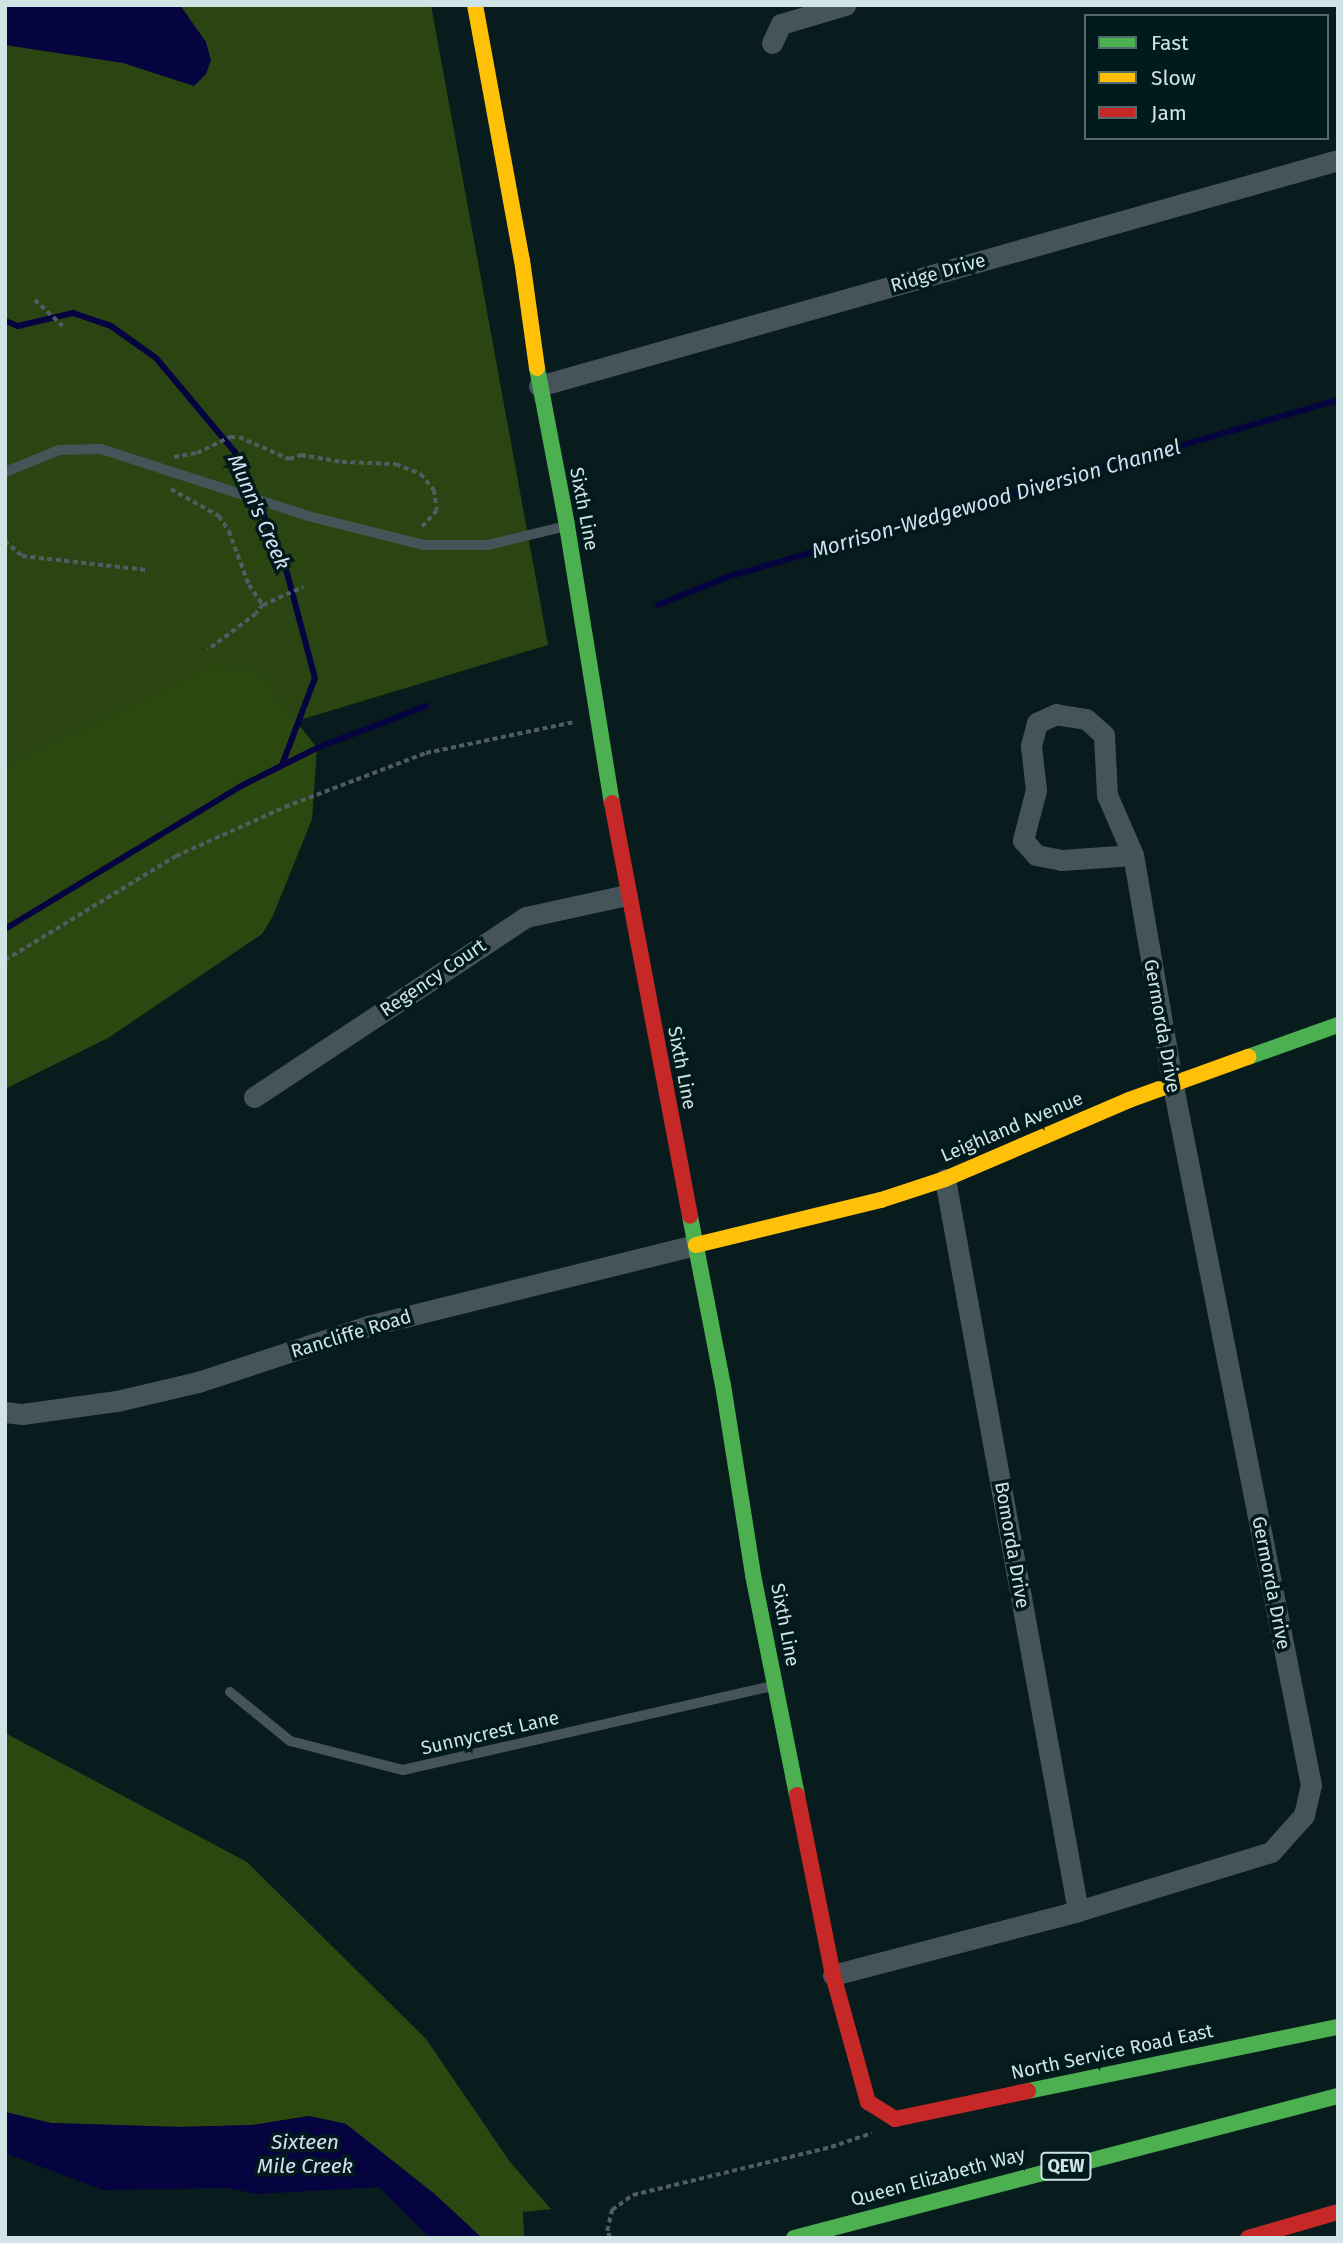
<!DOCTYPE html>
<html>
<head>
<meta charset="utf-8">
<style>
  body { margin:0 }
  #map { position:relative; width:1343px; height:2243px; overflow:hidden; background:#081c1e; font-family:"Fira Sans",sans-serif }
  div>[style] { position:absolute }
  .green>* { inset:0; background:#2a4512 }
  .forest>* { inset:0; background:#2b4811 }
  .water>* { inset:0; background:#050340 }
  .stream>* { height:6px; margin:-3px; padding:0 3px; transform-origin:3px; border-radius:3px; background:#050340 }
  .path>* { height:3.5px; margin-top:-1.75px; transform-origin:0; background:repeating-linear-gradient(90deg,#505d62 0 5px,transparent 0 8.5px) }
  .lane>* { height:10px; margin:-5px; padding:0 5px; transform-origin:5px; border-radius:5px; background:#46545a }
  .street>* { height:21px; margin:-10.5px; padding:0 10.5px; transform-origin:10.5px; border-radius:10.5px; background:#46545a }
  .fast>* { height:16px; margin:-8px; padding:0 8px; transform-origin:8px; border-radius:8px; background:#4caf50 }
  .slow>* { height:16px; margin:-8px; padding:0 8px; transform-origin:8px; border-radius:8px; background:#ffc107 }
  .jam>* { height:16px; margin:-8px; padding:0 8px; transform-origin:8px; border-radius:8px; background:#c62828 }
  span { translate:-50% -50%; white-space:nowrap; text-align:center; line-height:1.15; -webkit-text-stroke:7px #011a1b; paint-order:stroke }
  .shield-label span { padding:2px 5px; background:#011a1b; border:2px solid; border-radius:5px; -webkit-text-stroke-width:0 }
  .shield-label { font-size:18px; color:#d1e4e5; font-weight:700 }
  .street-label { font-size:19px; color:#d1e4e5 }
  .water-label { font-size:21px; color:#d6def3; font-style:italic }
  .frame { position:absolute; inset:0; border:7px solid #d1e4e5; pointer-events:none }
  .legend { position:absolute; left:1084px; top:14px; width:245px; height:126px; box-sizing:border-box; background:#011a1b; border:2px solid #546b6c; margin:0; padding:9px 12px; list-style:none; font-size:21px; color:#d1e4e5 }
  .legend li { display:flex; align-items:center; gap:14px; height:35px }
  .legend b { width:35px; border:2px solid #546b6c }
</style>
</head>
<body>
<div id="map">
  <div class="green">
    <i style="clip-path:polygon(5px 5px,431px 5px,548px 645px,5px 809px)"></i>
  </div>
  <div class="forest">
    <i style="clip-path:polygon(217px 665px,256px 670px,317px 748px,312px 819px,272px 918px,262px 934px,108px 1038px,5px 1089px,5px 766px)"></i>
    <i style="clip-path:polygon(5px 1733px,247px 1862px,426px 2039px,510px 2162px,551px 2209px,523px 2212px,524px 2238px,482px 2238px,435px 2194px,346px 2124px,309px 2116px,254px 2125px,179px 2127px,51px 2123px,5px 2112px)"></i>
  </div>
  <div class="water">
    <i style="clip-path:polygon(5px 5px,180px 5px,206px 42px,211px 60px,206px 74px,194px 86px,123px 63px,5px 45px)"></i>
    <i style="clip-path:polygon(5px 2112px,51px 2123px,179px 2127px,253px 2125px,309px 2116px,346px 2124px,434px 2194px,482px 2238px,430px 2238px,379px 2187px,257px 2194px,228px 2188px,103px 2190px,5px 2153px)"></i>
  </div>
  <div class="stream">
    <i style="left:5px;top:321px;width:14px;rotate:21deg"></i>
    <i style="left:18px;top:326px;width:57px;rotate:-13.3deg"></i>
    <i style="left:73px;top:313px;width:40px;rotate:18.9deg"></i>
    <i style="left:111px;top:326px;width:55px;rotate:35.4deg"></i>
    <i style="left:156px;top:358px;width:123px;rotate:50deg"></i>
    <i style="left:235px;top:452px;width:116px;rotate:65.6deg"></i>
    <i style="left:283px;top:558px;width:124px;rotate:75.1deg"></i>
    <i style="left:315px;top:678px;width:93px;rotate:110.8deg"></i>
    <i style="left:658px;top:605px;width:74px;rotate:-22.1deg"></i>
    <i style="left:727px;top:577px;width:636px;rotate:-16.16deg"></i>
    <i style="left:5px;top:929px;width:278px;rotate:-31.2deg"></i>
    <i style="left:243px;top:785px;width:83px;rotate:-26.6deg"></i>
    <i style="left:317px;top:748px;width:117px;rotate:-21.1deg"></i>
  </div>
  <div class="path">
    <i style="left:35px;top:300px;width:38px;rotate:43deg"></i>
    <i style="left:174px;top:457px;width:23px;rotate:-10deg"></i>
    <i style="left:197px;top:453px;width:37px;rotate:-26deg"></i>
    <i style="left:230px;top:437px;width:9px"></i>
    <i style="left:239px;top:437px;width:55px;rotate:23.7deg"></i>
    <i style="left:289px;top:459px;width:13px;rotate:-18deg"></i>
    <i style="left:301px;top:455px;width:42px;rotate:9.7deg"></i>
    <i style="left:342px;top:462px;width:54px;rotate:2.1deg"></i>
    <i style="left:396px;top:464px;width:27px;rotate:22deg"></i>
    <i style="left:421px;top:474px;width:21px;rotate:51deg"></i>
    <i style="left:434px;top:490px;width:21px;rotate:82deg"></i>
    <i style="left:437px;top:511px;width:25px;rotate:133deg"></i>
    <i style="left:171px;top:489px;width:55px;rotate:29.4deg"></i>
    <i style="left:219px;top:516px;width:18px;rotate:56deg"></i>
    <i style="left:229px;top:531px;width:58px;rotate:69.7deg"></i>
    <i style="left:249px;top:585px;width:24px;rotate:55deg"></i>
    <i style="left:263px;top:605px;width:11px;rotate:128deg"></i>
    <i style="left:256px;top:614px;width:60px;rotate:143.1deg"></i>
    <i style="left:5px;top:541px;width:23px;rotate:41deg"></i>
    <i style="left:22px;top:556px;width:126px;rotate:6.4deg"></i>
    <i style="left:263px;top:605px;width:44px;rotate:-24.2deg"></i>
    <i style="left:5px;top:960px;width:200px;rotate:-31.3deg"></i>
    <i style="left:176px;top:856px;width:120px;rotate:-24.2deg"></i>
    <i style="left:285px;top:807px;width:151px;rotate:-21deg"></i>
    <i style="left:426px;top:753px;width:152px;rotate:-11.8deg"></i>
    <i style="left:610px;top:2238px;width:8px;rotate:-113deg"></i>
    <i style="left:607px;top:2231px;width:22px;rotate:-77deg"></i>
    <i style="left:612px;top:2210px;width:26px;rotate:-36deg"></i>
    <i style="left:633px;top:2195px;width:204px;rotate:-13.6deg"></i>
    <i style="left:831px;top:2147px;width:43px;rotate:-18.9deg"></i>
  </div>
  <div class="lane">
    <i style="left:5px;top:472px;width:58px;rotate:-22.2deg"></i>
    <i style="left:59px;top:450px;width:42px;rotate:-1.4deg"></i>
    <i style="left:101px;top:449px;width:218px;rotate:17.9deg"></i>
    <i style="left:308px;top:516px;width:120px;rotate:14deg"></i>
    <i style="left:424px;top:545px;width:64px"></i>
    <i style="left:488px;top:545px;width:80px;rotate:-13.7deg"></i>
    <i style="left:230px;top:1692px;width:77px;rotate:39.2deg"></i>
    <i style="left:290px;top:1741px;width:117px;rotate:14.4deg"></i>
    <i style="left:403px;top:1770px;width:380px;rotate:-12.8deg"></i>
  </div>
  <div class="street">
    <i style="left:772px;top:43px;width:21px;rotate:-65deg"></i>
    <i style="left:781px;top:24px;width:67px;rotate:-16.5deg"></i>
    <i style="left:539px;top:386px;width:830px;rotate:-15.79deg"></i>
    <i style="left:254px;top:1097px;width:326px;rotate:-33.5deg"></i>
    <i style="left:526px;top:917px;width:103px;rotate:-12.3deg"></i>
    <i style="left:945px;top:1179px;width:744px;rotate:79.7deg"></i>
    <i style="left:5px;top:1412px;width:17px;rotate:7deg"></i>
    <i style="left:22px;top:1414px;width:96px;rotate:-7.8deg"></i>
    <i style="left:117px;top:1401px;width:83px;rotate:-13.2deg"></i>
    <i style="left:198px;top:1382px;width:179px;rotate:-18.2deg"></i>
    <i style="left:368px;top:1326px;width:338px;rotate:-13.9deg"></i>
    <i style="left:833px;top:1975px;width:253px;rotate:-14.6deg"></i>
    <i style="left:1078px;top:1911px;width:202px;rotate:-17deg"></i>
    <i style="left:1271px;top:1852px;width:50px;rotate:-48.3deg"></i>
    <i style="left:1304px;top:1815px;width:31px;rotate:-77deg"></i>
    <i style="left:1311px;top:1785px;width:712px;rotate:-101.17deg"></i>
    <i style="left:1173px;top:1086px;width:234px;rotate:-99.8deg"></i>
    <i style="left:1133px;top:855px;width:65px;rotate:-113.4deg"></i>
    <i style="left:1107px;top:795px;width:60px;rotate:-92.9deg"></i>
    <i style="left:1104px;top:735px;width:24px;rotate:-138deg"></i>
    <i style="left:1086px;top:719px;width:30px;rotate:-171deg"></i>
    <i style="left:1056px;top:714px;width:21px;rotate:155deg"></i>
    <i style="left:1037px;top:723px;width:24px;rotate:105deg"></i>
    <i style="left:1031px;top:746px;width:44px;rotate:83.5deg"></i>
    <i style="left:1036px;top:790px;width:52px;rotate:104.6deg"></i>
    <i style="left:1023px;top:840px;width:20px;rotate:49deg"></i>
    <i style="left:1036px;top:855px;width:25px;rotate:11deg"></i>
    <i style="left:1061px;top:860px;width:72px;rotate:-4deg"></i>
  </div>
  <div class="fast">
    <i style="left:537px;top:368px;width:161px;rotate:79.2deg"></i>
    <i style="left:567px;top:526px;width:281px;rotate:80.8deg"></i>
    <i style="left:1248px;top:1057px;width:96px;rotate:-19.6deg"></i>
    <i style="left:690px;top:1216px;width:172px;rotate:79deg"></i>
    <i style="left:723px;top:1385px;width:192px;rotate:81deg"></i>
    <i style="left:753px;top:1575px;width:224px;rotate:78.7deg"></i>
    <i style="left:1028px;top:2091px;width:317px;rotate:-11.7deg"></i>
    <i style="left:794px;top:2238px;width:562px;rotate:-14.63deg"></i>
  </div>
  <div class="slow">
    <i style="left:475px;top:5px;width:259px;rotate:79.6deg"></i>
    <i style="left:522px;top:260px;width:109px;rotate:82.1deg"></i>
    <i style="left:696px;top:1245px;width:190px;rotate:-13.7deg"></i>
    <i style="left:881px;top:1200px;width:67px;rotate:-18.2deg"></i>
    <i style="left:945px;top:1179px;width:200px;rotate:-23.2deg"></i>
    <i style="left:1129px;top:1100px;width:127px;rotate:-19.9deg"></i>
  </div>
  <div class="jam">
    <i style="left:612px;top:803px;width:420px;rotate:79.3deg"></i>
    <i style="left:797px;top:1795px;width:184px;rotate:78.7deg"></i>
    <i style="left:833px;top:1975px;width:132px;rotate:74.6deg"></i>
    <i style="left:868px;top:2102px;width:32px;rotate:32deg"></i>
    <i style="left:895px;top:2119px;width:136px;rotate:-11.9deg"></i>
    <i style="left:1248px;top:2238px;width:94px;rotate:-16.1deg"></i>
  </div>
  <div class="shield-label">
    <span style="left:1066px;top:2166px">QEW</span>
  </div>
  <div class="street-label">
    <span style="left:938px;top:273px;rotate:-16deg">Ridge Drive</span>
    <span style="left:584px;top:509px;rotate:79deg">Sixth Line</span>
    <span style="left:433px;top:978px;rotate:-34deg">Regency Court</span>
    <span style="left:1162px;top:1026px;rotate:80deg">Germorda Drive</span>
    <span style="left:682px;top:1068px;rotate:79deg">Sixth Line</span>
    <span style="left:1012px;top:1127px;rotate:-23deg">Leighland Avenue</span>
    <span style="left:351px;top:1334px;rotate:-17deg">Rancliffe Road</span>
    <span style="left:1012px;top:1545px;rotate:80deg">Bomorda Drive</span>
    <span style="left:1271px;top:1583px;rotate:79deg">Germorda Drive</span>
    <span style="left:785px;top:1625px;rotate:79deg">Sixth Line</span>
    <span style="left:490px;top:1733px;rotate:-13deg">Sunnycrest Lane</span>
    <span style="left:1112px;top:2052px;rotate:-12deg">North Service Road East</span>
    <span style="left:938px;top:2177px;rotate:-15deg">Queen Elizabeth Way</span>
  </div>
  <div class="water-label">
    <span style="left:996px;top:499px;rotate:-16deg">Morrison-Wedgewood Diversion Channel</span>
    <span style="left:259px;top:512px;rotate:66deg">Munn's Creek</span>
    <span style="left:305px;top:2154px">Sixteen<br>Mile Creek</span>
  </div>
  <div class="frame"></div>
  <ul class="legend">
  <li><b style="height:9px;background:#4caf50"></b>Fast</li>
  <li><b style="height:9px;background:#ffc107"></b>Slow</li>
  <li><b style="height:9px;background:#c62828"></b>Jam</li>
  </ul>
</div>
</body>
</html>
